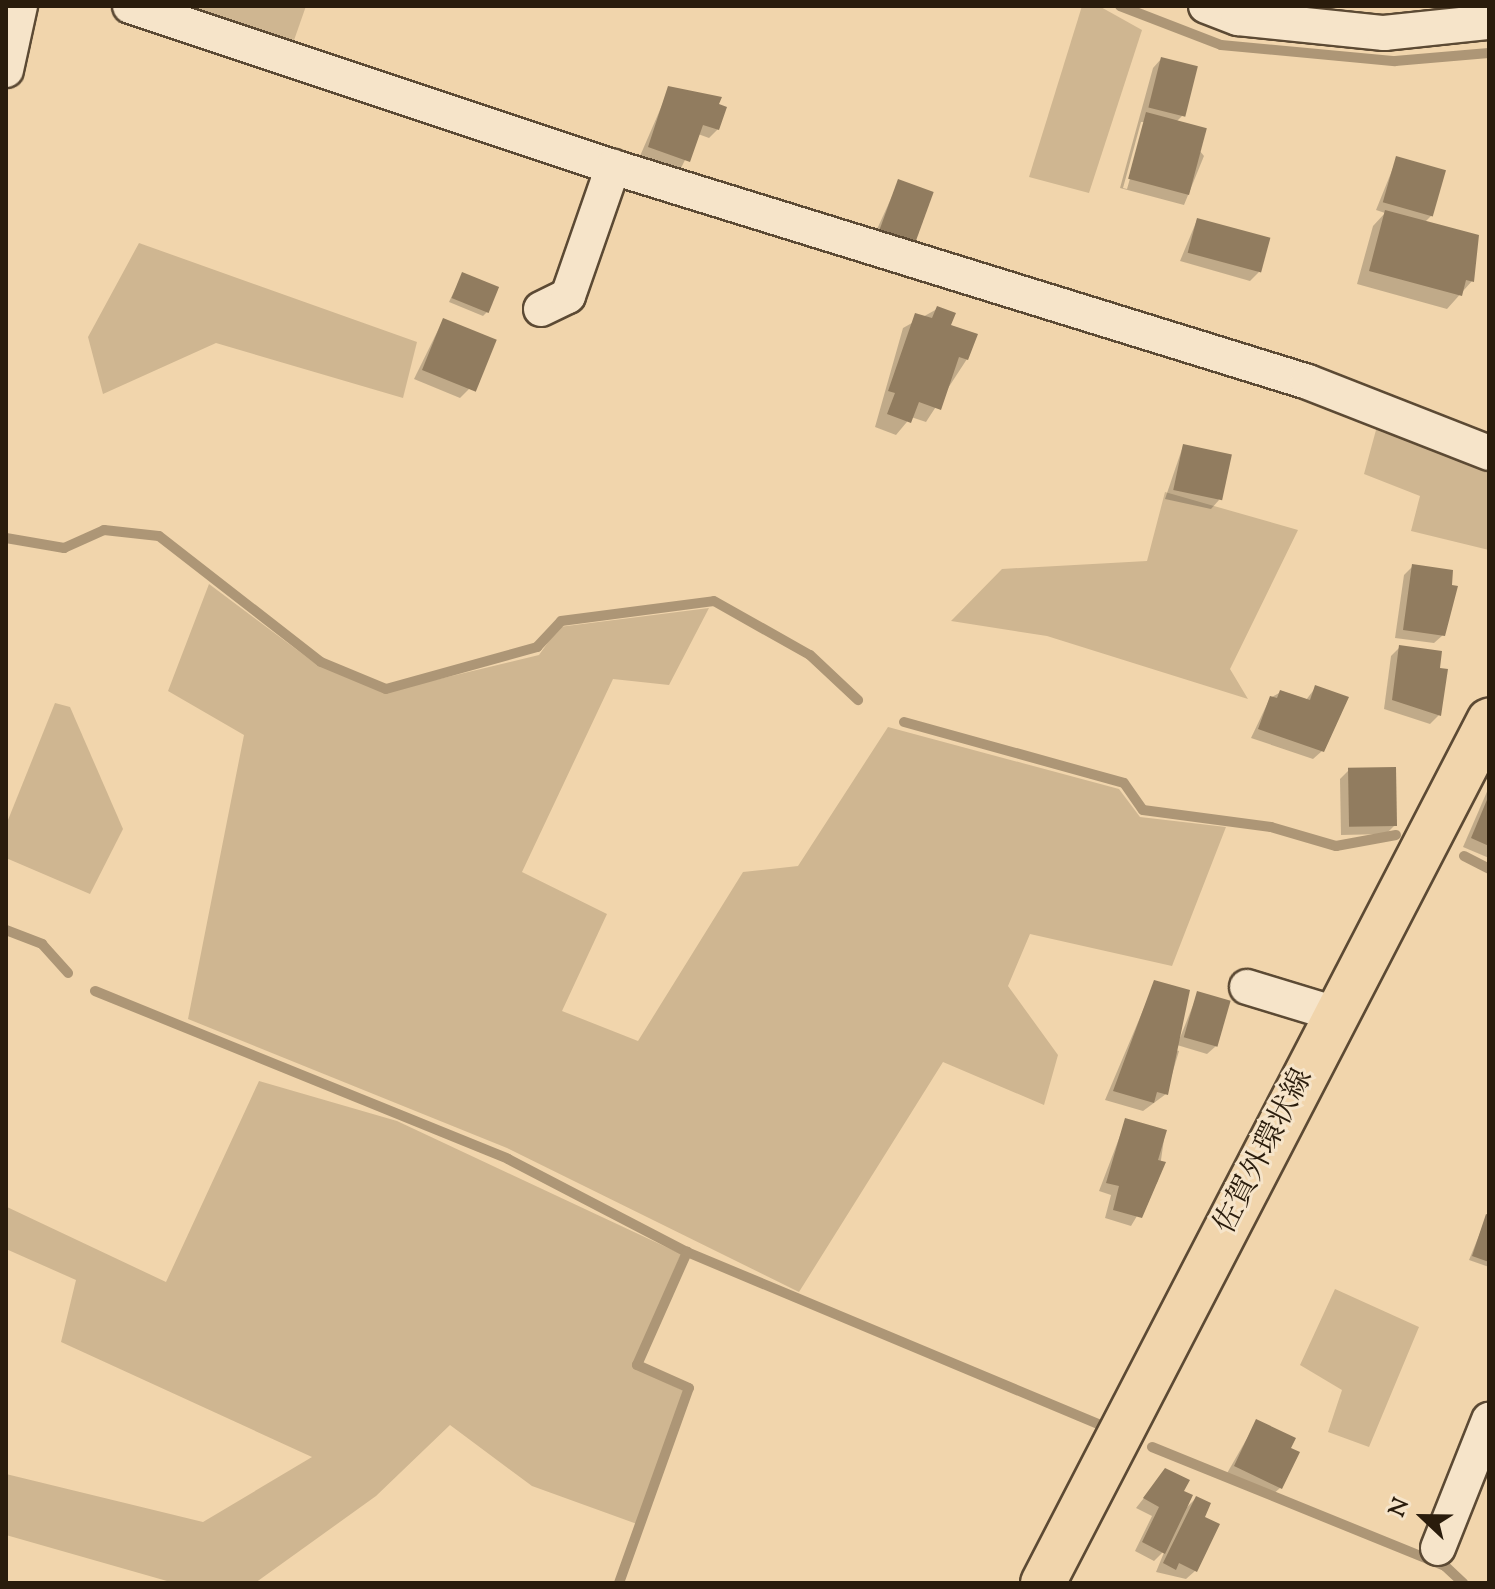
<!DOCTYPE html>
<html>
<head>
<meta charset="utf-8">
<style>
  body { margin:0 }
  #map { position:relative; width:1495px; height:1589px; overflow:hidden; background:#f1d5ac; font-family:"Sorts Mill Goudy","Noto Serif JP",serif }
  div>[style] { position:absolute }
  .green>* { inset:0; background:#cfb691 }
  .shadow>* { inset:0; background:#0003 }
  .stream>* { height:10px; margin:-5px; padding:0 5px; transform-origin:5px; border-radius:5px; background:#ad9676 }
  .building>* { inset:0; background:#917c5f; transform-origin:0 0 }
  .roads { filter:drop-shadow(2px 0 #5c4a34) drop-shadow(-2px 0 #5c4a34) drop-shadow(0 2px #5c4a34) drop-shadow(0 -2px #5c4a34) }
  .minor>* { height:34px; margin:-17px; padding:0 17px; transform-origin:17px; border-radius:17px; background:#f6e4c9 }
  .major>* { height:44px; margin:-22px; padding:0 22px; transform-origin:22px; border-radius:22px; background:#f1d5ac }
  span { translate:-50% -50%; white-space:nowrap; text-align:center; line-height:1.15; -webkit-text-stroke:6px #f6e4c9; paint-order:stroke }
  .street-label { font-size:30px; color:#2a1c0c }
  .frame { position:absolute; inset:0; border:8px solid #2a1c0c; pointer-events:none }
  .north { position:absolute; left:1383px; top:1477px; width:80px; height:80px; -webkit-text-stroke:6px #f6e4c9; paint-order:stroke; rotate:292deg; font-size:22px; font-weight:700; line-height:32px; text-align:center; color:#2a1c0c }
  .north::after { content:''; display:block; margin:auto; width:28px; height:36px; background:#2a1c0c; clip-path:polygon(50% 0,100% 100%,50% 72%,0 100%) }
</style>
</head>
<body>
<div id="map">
  <div class="green">
    <i style="clip-path:polygon(172px 6px,306px 6px,292px 46px)"></i>
    <i style="clip-path:polygon(1082px 6px,1099px 6px,1142px 30px,1089px 193px,1029px 177px)"></i>
    <i style="clip-path:polygon(139px 243px,417px 342px,403px 398px,216px 343px,103px 394px,88px 337px)"></i>
    <i style="clip-path:polygon(1379px 419px,1489px 464px,1489px 550px,1411px 531px,1420px 496px,1364px 474px)"></i>
    <i style="clip-path:polygon(1165px 492px,1298px 530px,1230px 669px,1248px 699px,1047px 636px,951px 621px,1002px 569px,1147px 561px)"></i>
    <i style="clip-path:polygon(209px 584px,312px 661px,385px 692px,539px 655px,559px 627px,709px 608px,669px 685px,613px 679px,522px 872px,607px 914px,562px 1011px,638px 1041px,743px 872px,798px 866px,888px 727px,1119px 789px,1140px 817px,1226px 827px,1172px 966px,1030px 934px,1008px 986px,1058px 1055px,1044px 1105px,943px 1062px,799px 1292px,507px 1148px,188px 1019px,244px 735px,168px 691px)"></i>
    <i style="clip-path:polygon(55px 703px,70px 707px,123px 829px,90px 894px,6px 858px,6px 825px)"></i>
    <i style="clip-path:polygon(259px 1081px,397px 1121px,681px 1254px,633px 1367px,684px 1391px,637px 1524px,532px 1486px,450px 1425px,376px 1496px,255px 1583px,174px 1583px,6px 1535px,6px 1474px,203px 1522px,312px 1457px,61px 1342px,76px 1280px,6px 1249px,7px 1207px,166px 1282px)"></i>
    <i style="clip-path:polygon(1335px 1289px,1419px 1327px,1369px 1447px,1328px 1432px,1342px 1390px,1300px 1365px)"></i>
  </div>
  <div class="shadow">
    <i style="clip-path:polygon(evenodd,1161px 59px,1182px 116px,1176px 122px,1204px 156px,1184px 205px,1120px 188px,1153px 68px,1161px 59px,1141px 122px,1146px 122px,1127px 189px,1123px 188px,1141px 122px)"></i>
    <i style="clip-path:polygon(669px 89px,718px 129px,709px 138px,698px 134px,680px 170px,640px 156px)"></i>
    <i style="clip-path:polygon(1397px 158px,1432px 215px,1424px 223px,1472px 281px,1447px 309px,1357px 284px,1373px 226px,1385px 213px,1376px 210px)"></i>
    <i style="clip-path:polygon(899px 181px,914px 241px,906px 249px,873px 238px)"></i>
    <i style="clip-path:polygon(1197px 220px,1259px 272px,1250px 281px,1180px 261px)"></i>
    <i style="clip-path:polygon(462px 275px,487px 312px,483px 316px,449px 302px)"></i>
    <i style="clip-path:polygon(937px 309px,967px 359px,926px 422px,911px 417px,896px 435px,875px 427px,903px 328px)"></i>
    <i style="clip-path:polygon(443px 320px,469px 389px,460px 398px,414px 379px)"></i>
    <i style="clip-path:polygon(1183px 446px,1219px 500px,1211px 509px,1165px 499px)"></i>
    <i style="clip-path:polygon(1413px 566px,1443px 635px,1434px 643px,1395px 638px,1404px 575px)"></i>
    <i style="clip-path:polygon(1400px 647px,1438px 669px,1439px 715px,1430px 724px,1384px 709px,1391px 656px)"></i>
    <i style="clip-path:polygon(1316px 687px,1322px 751px,1313px 759px,1251px 738px,1270px 698px,1281px 692px,1306px 700px)"></i>
    <i style="clip-path:polygon(1349px 770px,1395px 825px,1386px 834px,1341px 835px,1340px 779px)"></i>
    <i style="clip-path:polygon(1489px 787px,1489px 858px,1463px 847px)"></i>
    <i style="clip-path:polygon(1155px 982px,1171px 1049px,1179px 1051px,1166px 1094px,1143px 1111px,1105px 1100px)"></i>
    <i style="clip-path:polygon(1198px 993px,1216px 1046px,1207px 1054px,1177px 1045px)"></i>
    <i style="clip-path:polygon(1126px 1120px,1165px 1132px,1158px 1181px,1131px 1226px,1105px 1218px,1111px 1195px,1099px 1191px)"></i>
    <i style="clip-path:polygon(1487px 1216px,1489px 1217px,1489px 1267px,1469px 1260px)"></i>
    <i style="clip-path:polygon(1257px 1421px,1280px 1488px,1271px 1496px,1226px 1475px)"></i>
    <i style="clip-path:polygon(1166px 1470px,1182px 1492px,1184px 1510px,1196px 1498px,1202px 1518px,1195px 1571px,1186px 1579px,1156px 1572px,1165px 1550px,1154px 1561px,1135px 1551px,1152px 1516px,1136px 1508px)"></i>
  </div>
  <div class="stream">
    <i style="left:1120px;top:6px;width:108px;rotate:21.1deg"></i>
    <i style="left:1221px;top:45px;width:175px;rotate:5.3deg"></i>
    <i style="left:1395px;top:61px;width:94px;rotate:-4.9deg"></i>
    <i style="left:6px;top:538px;width:59px;rotate:9.8deg"></i>
    <i style="left:64px;top:548px;width:44px;rotate:-24.2deg"></i>
    <i style="left:104px;top:530px;width:55px;rotate:6.2deg"></i>
    <i style="left:159px;top:536px;width:205px;rotate:37.9deg"></i>
    <i style="left:321px;top:662px;width:70px;rotate:22.6deg"></i>
    <i style="left:386px;top:689px;width:157px;rotate:-15.5deg"></i>
    <i style="left:537px;top:647px;width:35px;rotate:-47deg"></i>
    <i style="left:561px;top:621px;width:154px;rotate:-7.4deg"></i>
    <i style="left:714px;top:601px;width:110px;rotate:29.4deg"></i>
    <i style="left:810px;top:655px;width:66px;rotate:43.2deg"></i>
    <i style="left:904px;top:722px;width:228px;rotate:15.5deg"></i>
    <i style="left:1124px;top:783px;width:33px;rotate:55deg"></i>
    <i style="left:1143px;top:810px;width:129px;rotate:7.6deg"></i>
    <i style="left:1271px;top:827px;width:68px;rotate:16.3deg"></i>
    <i style="left:1336px;top:846px;width:61px;rotate:-10.4deg"></i>
    <i style="left:1464px;top:856px;width:28px;rotate:27deg"></i>
    <i style="left:6px;top:930px;width:39px;rotate:21deg"></i>
    <i style="left:42px;top:944px;width:39px;rotate:48deg"></i>
    <i style="left:95px;top:991px;width:446px;rotate:22.1deg"></i>
    <i style="left:508px;top:1159px;width:202px;rotate:27.5deg"></i>
    <i style="left:687px;top:1252px;width:446px;rotate:22.7deg"></i>
    <i style="left:1152px;top:1447px;width:316px;rotate:22.1deg"></i>
    <i style="left:1445px;top:1566px;width:25px;rotate:43deg"></i>
    <i style="left:619px;top:1583px;width:207px;rotate:-70.3deg"></i>
    <i style="left:689px;top:1388px;width:57px;rotate:-156.1deg"></i>
    <i style="left:637px;top:1365px;width:124px;rotate:-66.1deg"></i>
  </div>
  <div class="building">
    <i style="left:1161px;top:57px;width:38px;height:52px;rotate:14deg"></i>
    <i style="clip-path:polygon(668px 86px,722px 97px,719px 104px,727px 107px,719px 130px,703px 125px,690px 162px,648px 147px)"></i>
    <i style="left:1146px;top:112px;width:63px;height:69px;rotate:15deg"></i>
    <i style="left:1396px;top:156px;width:52px;height:48px;rotate:16deg"></i>
    <i style="left:898px;top:179px;width:38px;height:54px;rotate:20deg"></i>
    <i style="clip-path:polygon(1385px 210px,1479px 235px,1474px 282px,1466px 280px,1462px 296px,1369px 271px)"></i>
    <i style="left:1197px;top:218px;width:76px;height:36px;rotate:15deg"></i>
    <i style="left:462px;top:272px;width:40px;height:28px;rotate:22deg"></i>
    <i style="clip-path:polygon(937px 306px,956px 313px,951px 325px,978px 334px,968px 360px,959px 357px,941px 410px,919px 402px,911px 423px,887px 414px,895px 393px,888px 391px,915px 313px,932px 318px)"></i>
    <i style="left:443px;top:318px;width:58px;height:56px;rotate:22deg"></i>
    <i style="left:1183px;top:444px;width:50px;height:47px;rotate:12deg"></i>
    <i style="clip-path:polygon(1412px 564px,1453px 570px,1452px 585px,1458px 586px,1445px 636px,1403px 630px)"></i>
    <i style="clip-path:polygon(1399px 645px,1442px 651px,1440px 668px,1448px 669px,1441px 716px,1392px 700px)"></i>
    <i style="clip-path:polygon(1315px 685px,1349px 697px,1324px 752px,1258px 729px,1270px 696px,1277px 698px,1280px 690px,1310px 700px)"></i>
    <i style="left:1396px;top:767px;width:59px;height:48px;rotate:89deg"></i>
    <i style="clip-path:polygon(1489px 795px,1489px 846px,1471px 838px)"></i>
    <i style="clip-path:polygon(1154px 980px,1190px 990px,1168px 1095px,1157px 1092px,1154px 1103px,1113px 1091px)"></i>
    <i style="left:1197px;top:991px;width:35px;height:48px;rotate:16deg"></i>
    <i style="clip-path:polygon(1125px 1118px,1167px 1130px,1158px 1160px,1166px 1162px,1142px 1218px,1113px 1210px,1119px 1186px,1106px 1183px)"></i>
    <i style="clip-path:polygon(1486px 1214px,1489px 1215px,1489px 1262px,1472px 1256px)"></i>
    <i style="clip-path:polygon(1256px 1419px,1296px 1438px,1291px 1448px,1300px 1452px,1282px 1489px,1234px 1466px)"></i>
    <i style="clip-path:polygon(1165px 1468px,1190px 1480px,1184px 1491px,1193px 1495px,1165px 1554px,1142px 1542px,1159px 1507px,1143px 1498px)"></i>
    <i style="clip-path:polygon(1196px 1496px,1211px 1503px,1205px 1517px,1220px 1524px,1197px 1572px,1179px 1563px,1176px 1570px,1163px 1563px)"></i>
  </div>
  <div class="roads">
    <div class="minor">
      <i style="left:130px;top:6px;width:509px;rotate:18.43deg"></i>
      <i style="left:613px;top:167px;width:727px;rotate:17.19deg"></i>
      <i style="left:1308px;top:382px;width:194px;rotate:21.4deg"></i>
      <i style="left:1206px;top:6px;width:34px;rotate:21deg"></i>
      <i style="left:1238px;top:18px;width:147px;rotate:5.9deg"></i>
      <i style="left:1384px;top:33px;width:106px;rotate:-6deg"></i>
      <i style="left:6px;top:70px;width:66px;rotate:-77.7deg"></i>
      <i style="left:541px;top:309px;width:30px;rotate:-26deg"></i>
      <i style="left:568px;top:296px;width:137px;rotate:-70.8deg"></i>
      <i style="left:1247px;top:987px;width:93px;rotate:16.9deg"></i>
      <i style="left:1438px;top:1548px;width:138px;rotate:-68.3deg"></i>
    </div>
    <div class="major">
      <i style="left:1043px;top:1583px;width:971px;rotate:-62.64deg"></i>
    </div>
  </div>
  <div class="street-label">
    <span style="left:1265px;top:1152px;rotate:-63deg">佐賀外環状線</span>
  </div>
  <div class="frame"></div>
  <div class="north">N</div>
</div>
</body>
</html>
